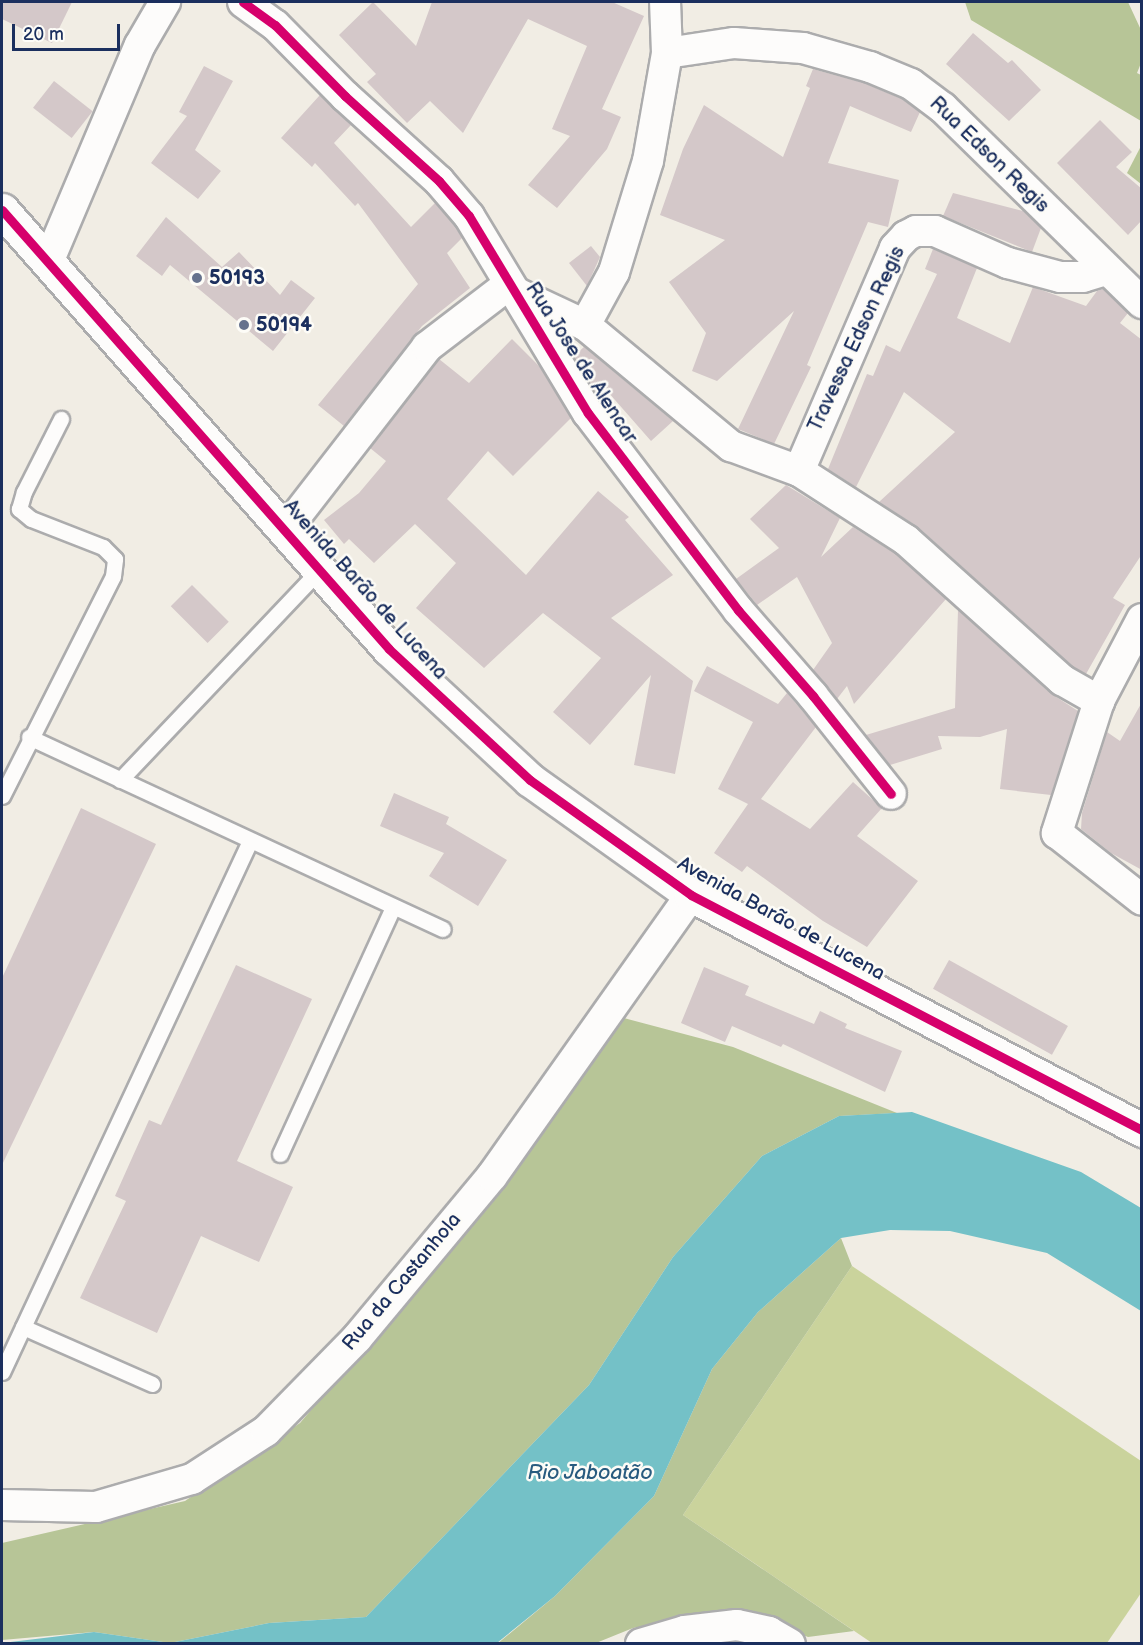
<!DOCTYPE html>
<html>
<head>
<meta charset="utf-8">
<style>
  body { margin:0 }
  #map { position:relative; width:1143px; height:1645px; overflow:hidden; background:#f1ede4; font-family:"Balsamiq Sans",sans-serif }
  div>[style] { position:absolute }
  .green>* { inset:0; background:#cad39c }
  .forest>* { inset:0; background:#b7c597 }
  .water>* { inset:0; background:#74c1c7 }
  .building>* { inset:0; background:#d4c8c9; transform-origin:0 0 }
  .roads { filter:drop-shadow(2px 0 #acacad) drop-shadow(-2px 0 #acacad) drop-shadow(0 2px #acacad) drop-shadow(0 -2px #acacad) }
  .lane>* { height:15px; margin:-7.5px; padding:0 7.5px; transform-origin:7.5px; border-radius:7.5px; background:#fdfcfb }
  .street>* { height:30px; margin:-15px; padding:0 15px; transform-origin:15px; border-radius:15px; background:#fdfcfb }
  .primary>* { height:33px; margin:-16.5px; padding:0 16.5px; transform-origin:16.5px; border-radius:16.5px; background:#fdfcfb }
  .cycleway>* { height:9px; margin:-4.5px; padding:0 4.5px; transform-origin:4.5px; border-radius:4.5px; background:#d6006c }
  .dots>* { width:16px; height:16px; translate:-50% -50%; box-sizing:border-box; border:3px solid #fdfcf7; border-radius:50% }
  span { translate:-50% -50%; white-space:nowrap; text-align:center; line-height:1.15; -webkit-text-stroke:5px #fdfcf7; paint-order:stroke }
  .street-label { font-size:20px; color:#1b2f5e }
  .poi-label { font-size:20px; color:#1b2f5e; font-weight:700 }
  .left { translate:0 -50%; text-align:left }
  .water-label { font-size:21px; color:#285b7f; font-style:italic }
  .frame { position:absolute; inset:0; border:3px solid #1b2f5e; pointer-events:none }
  .scale { position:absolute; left:12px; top:24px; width:108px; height:27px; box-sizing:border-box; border:3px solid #1b2f5e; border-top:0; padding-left:8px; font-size:18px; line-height:21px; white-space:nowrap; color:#1b2f5e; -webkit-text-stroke:4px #fdfcf7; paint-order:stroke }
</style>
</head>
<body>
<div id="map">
  <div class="green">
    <i style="clip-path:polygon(852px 1266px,1141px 1461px,1141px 1593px,1107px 1643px,872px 1643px,683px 1515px)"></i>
  </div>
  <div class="forest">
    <i style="clip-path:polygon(965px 2px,1128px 2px,1141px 30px,1141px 63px,1137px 73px,1141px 75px,1141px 121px,971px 20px)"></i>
    <i style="clip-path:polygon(1141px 146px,1141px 184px,1127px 173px)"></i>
    <i style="clip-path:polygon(620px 1017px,733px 1047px,897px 1113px,839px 1116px,762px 1156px,673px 1257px,589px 1385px,366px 1617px,269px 1623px,170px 1643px,94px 1632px,2px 1640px,2px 1543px,185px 1501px,300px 1423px,422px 1280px)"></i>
    <i style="clip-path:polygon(841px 1238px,852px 1266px,683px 1515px,854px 1631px,808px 1637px,739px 1610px,633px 1628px,596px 1643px,497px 1644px,555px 1596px,654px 1496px,712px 1369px,758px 1312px)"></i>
  </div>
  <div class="water">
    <i style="clip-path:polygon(912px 1112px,1081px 1172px,1141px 1208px,1141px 1311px,1047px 1253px,950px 1231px,890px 1230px,841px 1238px,758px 1312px,712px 1369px,654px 1496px,555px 1596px,497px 1643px,2px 1643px,94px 1632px,170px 1643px,269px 1623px,366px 1617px,589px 1385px,673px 1257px,762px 1156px,839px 1116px)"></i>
  </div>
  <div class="building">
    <i style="clip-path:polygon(2px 2px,72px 2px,52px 43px,2px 19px)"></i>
    <i style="clip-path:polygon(373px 2px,416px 46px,432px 2px,612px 2px,644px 16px,602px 109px,621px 117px,607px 149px,557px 208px,528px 185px,570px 136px,552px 129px,587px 46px,528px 19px,463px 133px,430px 101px,407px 123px,367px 82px,376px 74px,339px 35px)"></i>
    <i style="clip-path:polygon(973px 33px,1008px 63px,1012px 60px,1041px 90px,1009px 121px,946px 64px)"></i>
    <i style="clip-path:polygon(204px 66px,233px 81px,195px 150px,221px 171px,198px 199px,151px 163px,187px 116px,179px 112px)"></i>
    <i style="clip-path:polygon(813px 69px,864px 83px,902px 99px,920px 112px,911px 132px,850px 106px,828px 163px,899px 180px,888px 227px,868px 222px,807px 365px,811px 367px,774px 444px,738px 429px,794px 311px,717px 381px,692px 371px,706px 333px,669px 282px,725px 240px,660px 215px,683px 149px,704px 105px,783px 157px,810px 88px,806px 86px)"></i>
    <i style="left:54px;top:81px;width:49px;height:34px;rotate:38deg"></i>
    <i style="clip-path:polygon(320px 95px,351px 125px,334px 143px,411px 227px,435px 203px,455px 226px,462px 238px,447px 253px,470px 288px,422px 326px,344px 426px,318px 405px,418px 284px,358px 203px,355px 206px,315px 163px,312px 167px,281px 138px)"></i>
    <i style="clip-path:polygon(1100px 120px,1132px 152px,1116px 167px,1142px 189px,1142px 220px,1128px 235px,1057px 163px)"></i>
    <i style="clip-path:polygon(953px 193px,1023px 211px,1041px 228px,1032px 252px,943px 216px)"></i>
    <i style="clip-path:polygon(166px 217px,222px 267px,239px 252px,280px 295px,291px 280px,315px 298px,273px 351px,170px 265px,162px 276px,136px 256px)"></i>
    <i style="clip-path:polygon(591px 246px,600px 257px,587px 286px,569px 263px)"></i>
    <i style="clip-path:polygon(933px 249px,977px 268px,957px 318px,1010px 343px,1033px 287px,1086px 306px,1097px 291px,1103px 289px,1128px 313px,1120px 323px,1142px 340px,1142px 554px,1113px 598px,1125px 605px,1086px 674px,1072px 666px,918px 527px,879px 502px,955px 432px,904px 392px,856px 487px,828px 469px,867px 374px,873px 376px,886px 345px,900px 352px,937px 274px,925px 269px)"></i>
    <i style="clip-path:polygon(512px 339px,540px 367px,571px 418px,513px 476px,488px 451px,447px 499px,526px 575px,598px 491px,629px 517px,625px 520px,673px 575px,611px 618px,693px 681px,675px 774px,634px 765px,651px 675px,590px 745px,553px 712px,601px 658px,543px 613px,484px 668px,416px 608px,456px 563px,415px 524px,374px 563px,349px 539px,344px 544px,324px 520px,359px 493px,386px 461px,370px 448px,439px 359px,469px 383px)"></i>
    <i style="clip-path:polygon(584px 347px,673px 421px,651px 441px,608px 392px,602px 387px,596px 393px,574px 356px)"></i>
    <i style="clip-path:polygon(786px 485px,840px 518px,821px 557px,853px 527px,896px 554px,946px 599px,854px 704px,847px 686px,837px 699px,813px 670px,832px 643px,797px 577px,757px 605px,736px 579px,779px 548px,750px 519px)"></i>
    <i style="left:192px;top:585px;width:52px;height:30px;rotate:45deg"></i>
    <i style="clip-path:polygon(958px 610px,1050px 693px,1078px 711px,1051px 795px,1000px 789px,1007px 729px,980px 737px,938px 736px,942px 749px,890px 765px,866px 735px,955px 708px)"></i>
    <i style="clip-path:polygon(707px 666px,778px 704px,787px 693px,816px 727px,761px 799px,810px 829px,853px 782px,882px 808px,857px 836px,918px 881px,867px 947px,823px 921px,747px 866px,742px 872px,714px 853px,748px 804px,718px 789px,753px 722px,694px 691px)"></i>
    <i style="clip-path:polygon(1142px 702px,1142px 870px,1111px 853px,1081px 829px,1082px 813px,1107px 732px,1120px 741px)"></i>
    <i style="clip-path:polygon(394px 793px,449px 817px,446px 824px,507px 860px,478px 906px,429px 876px,444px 853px,380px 826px)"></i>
    <i style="clip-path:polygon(81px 808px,156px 844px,2px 1165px,2px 978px)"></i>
    <i style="left:949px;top:960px;width:136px;height:33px;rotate:29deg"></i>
    <i style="clip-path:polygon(236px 965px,312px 999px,237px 1161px,293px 1187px,259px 1262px,201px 1236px,157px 1333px,80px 1298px,126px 1201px,115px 1196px,149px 1120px,161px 1125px)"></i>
    <i style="clip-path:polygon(704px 967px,749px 986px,745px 995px,814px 1024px,820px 1011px,847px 1024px,845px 1028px,902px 1051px,885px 1092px,783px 1044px,781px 1047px,732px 1026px,725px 1042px,681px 1023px)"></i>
  </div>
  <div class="roads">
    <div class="lane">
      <i style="left:29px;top:737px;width:456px;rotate:24.9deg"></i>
      <i style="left:120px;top:780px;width:291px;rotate:-46.5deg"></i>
      <i style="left:2px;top:796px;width:246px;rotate:-63.2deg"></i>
      <i style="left:113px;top:576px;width:17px;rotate:-83deg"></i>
      <i style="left:115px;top:559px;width:17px;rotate:-135deg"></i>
      <i style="left:103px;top:547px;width:77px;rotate:-158.7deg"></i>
      <i style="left:31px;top:519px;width:16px;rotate:-140deg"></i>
      <i style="left:19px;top:509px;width:18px;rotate:-74deg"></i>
      <i style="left:24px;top:492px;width:82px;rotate:-63.1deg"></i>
      <i style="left:280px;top:1154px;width:272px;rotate:-65.4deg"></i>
      <i style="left:23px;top:1327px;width:141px;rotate:23.8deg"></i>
      <i style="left:2px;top:1372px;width:586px;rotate:-64.97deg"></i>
    </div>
    <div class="street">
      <i style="left:243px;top:2px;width:39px;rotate:36deg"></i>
      <i style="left:275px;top:25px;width:100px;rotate:45.4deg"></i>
      <i style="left:345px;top:96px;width:127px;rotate:42.1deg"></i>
      <i style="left:439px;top:181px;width:46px;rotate:49.4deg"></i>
      <i style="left:469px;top:216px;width:230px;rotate:58.9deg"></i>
      <i style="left:588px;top:413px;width:248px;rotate:52.7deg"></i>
      <i style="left:738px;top:610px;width:114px;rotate:48.9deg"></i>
      <i style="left:813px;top:696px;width:125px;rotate:51.5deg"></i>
      <i style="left:667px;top:53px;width:68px;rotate:-8.5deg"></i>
      <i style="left:734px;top:43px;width:69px;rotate:4.1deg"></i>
      <i style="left:803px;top:48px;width:70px;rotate:15.8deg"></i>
      <i style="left:870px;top:67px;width:44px;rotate:22.5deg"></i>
      <i style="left:911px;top:84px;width:40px;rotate:37deg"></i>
      <i style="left:943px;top:108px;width:279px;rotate:44.4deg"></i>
      <i style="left:49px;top:260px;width:233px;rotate:-67.1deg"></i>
      <i style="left:140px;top:45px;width:50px;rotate:-59.8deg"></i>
      <i style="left:519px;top:294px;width:73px;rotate:25.2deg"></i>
      <i style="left:585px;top:325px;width:60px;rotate:-61.3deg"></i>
      <i style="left:614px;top:272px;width:116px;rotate:-73deg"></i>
      <i style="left:648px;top:161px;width:110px;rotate:-80deg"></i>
      <i style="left:667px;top:53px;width:51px;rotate:-92.2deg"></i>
      <i style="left:585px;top:325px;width:190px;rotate:39.7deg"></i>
      <i style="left:731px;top:446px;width:72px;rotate:20.2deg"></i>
      <i style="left:799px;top:471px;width:127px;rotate:32.8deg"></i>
      <i style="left:906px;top:540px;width:210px;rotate:41.9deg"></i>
      <i style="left:1062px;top:680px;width:43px;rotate:29.6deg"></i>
      <i style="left:799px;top:471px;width:243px;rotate:-66.7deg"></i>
      <i style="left:895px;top:248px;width:16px;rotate:-47deg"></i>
      <i style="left:906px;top:236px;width:11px;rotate:-27deg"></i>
      <i style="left:916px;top:231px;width:19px"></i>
      <i style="left:935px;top:231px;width:80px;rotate:23.7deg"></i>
      <i style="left:1008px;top:263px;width:54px;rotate:15.1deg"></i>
      <i style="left:1060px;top:277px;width:23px"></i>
      <i style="left:1083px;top:277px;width:24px;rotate:-17deg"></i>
      <i style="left:286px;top:529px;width:230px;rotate:-52.2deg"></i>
      <i style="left:427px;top:347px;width:102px;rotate:-37.4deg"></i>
      <i style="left:1142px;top:619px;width:93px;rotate:117.7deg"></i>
      <i style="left:1099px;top:701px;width:139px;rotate:107.7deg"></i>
      <i style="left:1057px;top:833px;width:108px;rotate:38.2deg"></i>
      <i style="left:2px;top:1505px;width:94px;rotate:1.2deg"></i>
      <i style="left:96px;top:1507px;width:100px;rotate:-16.3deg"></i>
      <i style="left:192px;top:1479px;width:88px;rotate:-33deg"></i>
      <i style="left:266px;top:1431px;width:130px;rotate:-45.6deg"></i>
      <i style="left:357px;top:1338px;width:211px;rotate:-50.2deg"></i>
      <i style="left:492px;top:1176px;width:344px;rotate:-54.7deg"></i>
      <i style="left:641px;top:1644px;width:46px;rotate:-16.5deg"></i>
      <i style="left:685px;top:1631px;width:52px;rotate:-6.6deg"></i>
      <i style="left:737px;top:1625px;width:33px;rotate:12deg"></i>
      <i style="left:769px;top:1632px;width:24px;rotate:30deg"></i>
    </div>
    <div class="primary">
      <i style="left:2px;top:210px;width:585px;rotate:48.6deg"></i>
      <i style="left:389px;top:649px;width:192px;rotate:42.9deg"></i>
      <i style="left:530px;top:780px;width:198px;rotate:35.5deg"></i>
      <i style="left:691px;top:895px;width:509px;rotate:27.52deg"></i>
    </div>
  </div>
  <div class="cycleway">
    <i style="left:243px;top:2px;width:39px;rotate:36deg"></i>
    <i style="left:275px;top:25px;width:100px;rotate:45.4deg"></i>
    <i style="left:345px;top:96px;width:127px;rotate:42.1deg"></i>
    <i style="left:439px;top:181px;width:46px;rotate:49.4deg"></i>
    <i style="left:469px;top:216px;width:230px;rotate:58.9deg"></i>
    <i style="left:588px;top:413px;width:248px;rotate:52.7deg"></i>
    <i style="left:738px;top:610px;width:114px;rotate:48.9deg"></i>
    <i style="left:813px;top:696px;width:125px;rotate:51.5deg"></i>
    <i style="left:2px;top:210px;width:585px;rotate:48.6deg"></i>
    <i style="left:389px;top:649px;width:192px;rotate:42.9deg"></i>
    <i style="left:530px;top:780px;width:198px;rotate:35.5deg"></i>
    <i style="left:691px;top:895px;width:509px;rotate:27.52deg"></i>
  </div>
  <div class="dots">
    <i style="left:197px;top:278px;background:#66728d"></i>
    <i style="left:244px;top:325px;background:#66728d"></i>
  </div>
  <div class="street-label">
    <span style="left:989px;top:155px;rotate:44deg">Rua Edson Regis</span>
    <span style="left:857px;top:339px;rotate:-65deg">Travessa Edson Regis</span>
    <span style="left:581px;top:363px;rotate:57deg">Rua Jose de Alencar</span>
    <span style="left:365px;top:590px;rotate:48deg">Avenida Barão de Lucena</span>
    <span style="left:781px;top:919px;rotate:29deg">Avenida Barão de Lucena</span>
    <span style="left:402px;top:1282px;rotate:-50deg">Rua da Castanhola</span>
  </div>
  <div class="poi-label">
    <span class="left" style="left:209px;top:278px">50193</span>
    <span class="left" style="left:256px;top:325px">50194</span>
  </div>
  <div class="water-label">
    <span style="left:590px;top:1473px">Rio Jaboatão</span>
  </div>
  <div class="frame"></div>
  <div class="scale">20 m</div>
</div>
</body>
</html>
